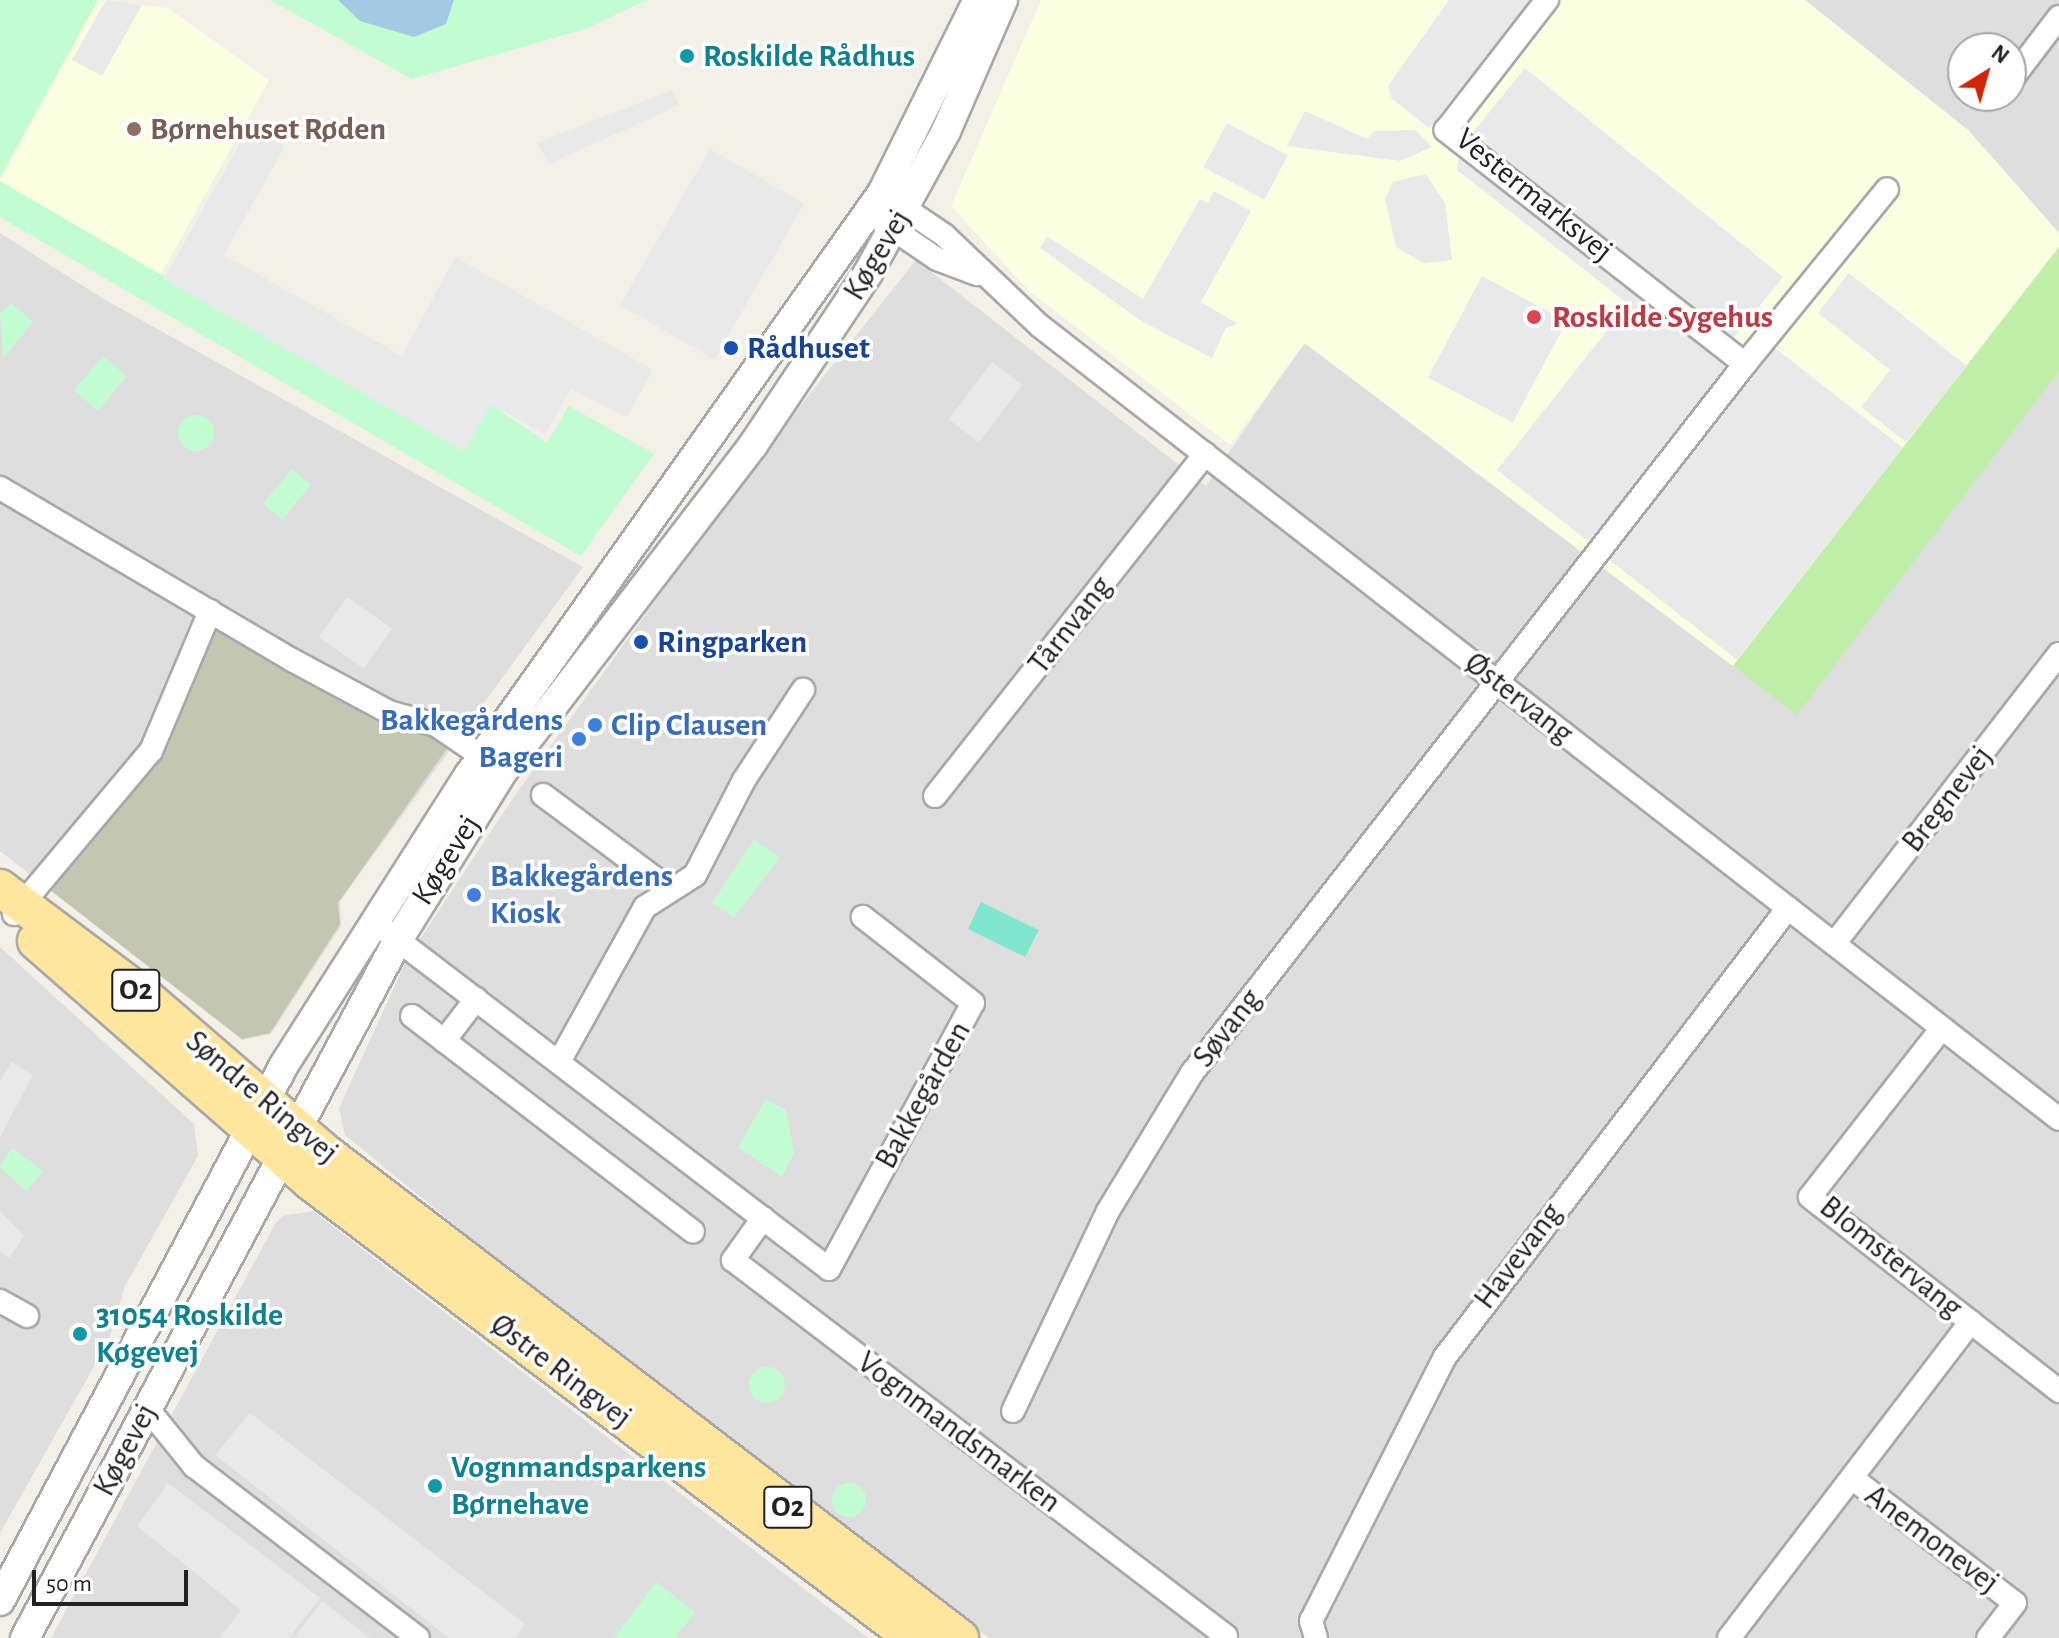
<!DOCTYPE html>
<html>
<head>
<meta charset="utf-8">
<style>
  body { margin:0 }
  #map { position:relative; width:2059px; height:1638px; overflow:hidden; background:#f2f0e7; font-family:"Alegreya Sans",sans-serif }
  div>[style] { position:absolute }
  .residential>* { inset:0; background:#dfdede }
  .education>* { inset:0; background:#faffe2 }
  .construction>* { inset:0; background:#c3c7b1 }
  .grass>* { inset:0; background:#c0efaa }
  .park>* { inset:0; background:#c2fdd1; transform-origin:0 0 }
  .round { border-radius:50% }
  .pitch>* { inset:0; background:#80e6d0; transform-origin:0 0 }
  .parking>* { inset:0; background:#e9e9e9; transform-origin:0 0 }
  .water>* { inset:0; background:#a4c9e2 }
  .roads { filter:drop-shadow(2px 0 #a8a8a8) drop-shadow(-2px 0 #a8a8a8) drop-shadow(0 2px #a8a8a8) drop-shadow(0 -2px #a8a8a8) }
  .minor>* { height:22px; margin:-11px; padding:0 11px; transform-origin:11px; border-radius:11px; background:#fff }
  .tertiary>* { height:28px; margin:-14px; padding:0 14px; transform-origin:14px; border-radius:14px; background:#fff }
  .primary>* { height:36px; margin:-18px; padding:0 18px; transform-origin:18px; border-radius:18px; background:#ffe69e }
  .dots>* { width:22px; height:22px; translate:-50% -50%; box-sizing:border-box; border:4px solid #fff; border-radius:50% }
  span { translate:-50% -50%; white-space:nowrap; text-align:center; line-height:1.15; -webkit-text-stroke:7px #fff; paint-order:stroke }
  .shield-label span { padding:2px 6px; background:#fff; border:2px solid; border-radius:6px; -webkit-text-stroke-width:0 }
  .shield-label { font-size:30px; color:#212121; font-weight:700 }
  .culture-label { font-size:32px; color:#0d838f; font-weight:700 }
  .left { translate:0 -50%; text-align:left }
  .education-label { font-size:32px; color:#785e54; font-weight:700 }
  .street-label { font-size:32px; color:#212121 }
  .health-label { font-size:32px; color:#be3a42; font-weight:700 }
  .transit-label { font-size:32px; color:#164399; font-weight:700 }
  .shop-label { font-size:32px; color:#366cbe; font-weight:700 }
  .right { translate:-100% -50%; text-align:right }
  .north { position:absolute; left:1947px; top:32px; width:80px; height:80px; box-sizing:border-box; background:#fff; border:2px solid #a6a6a6; border-radius:50%; rotate:37deg; font-size:22px; font-weight:700; line-height:32px; text-align:center; color:#212121 }
  .north::after { content:''; display:block; margin:auto; width:28px; height:36px; background:#d12400; clip-path:polygon(50% 0,100% 100%,50% 72%,0 100%) }
  .scale { position:absolute; left:32px; top:1570px; width:156px; height:36px; box-sizing:border-box; border:4px solid #212121; border-top:0; padding-left:10px; font-size:24px; line-height:28px; white-space:nowrap; color:#212121; -webkit-text-stroke:6px #fff; paint-order:stroke }
</style>
</head>
<body>
<div id="map">
  <div class="residential">
    <i style="clip-path:polygon(evenodd,1805px 0,2059px 0,2059px 233px,1968px 130px,1805px 0,1963px 48px,2011px 48px,2011px 96px,1963px 96px,1963px 48px)"></i>
    <i style="clip-path:polygon(0 233px,102px 298px,583px 567px,340px 901px,341px 926px,271px 1034px,242px 1040px,0 851px)"></i>
    <i style="clip-path:polygon(2059px 247px,2059px 1638px,989px 1638px,550px 1303px,345px 1135px,339px 1108px,407px 959px,513px 798px,754px 464px,916px 260px,1206px 486px,1304px 343px,1733px 666px)"></i>
    <i style="clip-path:polygon(0 947px,194px 1124px,198px 1156px,125px 1286px,109px 1340px,0 1533px)"></i>
    <i style="clip-path:polygon(313px 1211px,868px 1638px,51px 1638px,274px 1226px,282px 1216px)"></i>
  </div>
  <div class="education">
    <i style="clip-path:polygon(98px 0,168px 8px,269px 80px,160px 276px,0 181px)"></i>
    <i style="clip-path:polygon(1041px 0,1805px 0,1968px 130px,2059px 233px,2059px 247px,1733px 666px,1305px 343px,1230px 445px,1029px 291px,951px 206px)"></i>
  </div>
  <div class="construction">
    <i style="clip-path:polygon(206px 598px,415px 715px,470px 716px,338px 903px,340px 924px,270px 1033px,242px 1039px,32px 876px,142px 745px)"></i>
  </div>
  <div class="grass">
    <i style="clip-path:polygon(2059px 247px,2059px 371px,1797px 715px,1733px 666px)"></i>
  </div>
  <div class="park">
    <i style="clip-path:polygon(0 0,98px 0,0 177px)"></i>
    <i style="clip-path:polygon(270px 0,647px 0,585px 29px,412px 79px)"></i>
    <i style="clip-path:polygon(0 181px,464px 451px,491px 404px,547px 443px,569px 406px,654px 454px,581px 556px,0 217px)"></i>
    <i style="clip-path:polygon(11px 303px,33px 322px,3px 358px,0 314px)"></i>
    <i style="left:103px;top:356px;width:31px;height:45px;rotate:40deg"></i>
    <i class="round" style="left:178px;top:415px;width:36px;height:36px"></i>
    <i style="left:292px;top:469px;width:25px;height:45px;rotate:40deg"></i>
    <i style="clip-path:polygon(754px 840px,780px 857px,734px 917px,712px 903px)"></i>
    <i style="clip-path:polygon(766px 1099px,786px 1110px,794px 1153px,782px 1177px,738px 1147px)"></i>
    <i style="clip-path:polygon(12px 1148px,43px 1171px,26px 1191px,0 1167px)"></i>
    <i class="round" style="left:749px;top:1367px;width:36px;height:36px"></i>
    <i class="round" style="left:832px;top:1483px;width:34px;height:34px"></i>
    <i style="clip-path:polygon(656px 1582px,695px 1612px,675px 1638px,614px 1638px)"></i>
  </div>
  <div class="pitch">
    <i style="left:981px;top:902px;width:64px;height:30px;rotate:26deg"></i>
  </div>
  <div class="parking">
    <i style="clip-path:polygon(106px 0,142px 5px,102px 76px,72px 60px)"></i>
    <i style="clip-path:polygon(1449px 0,1531px 0,1429px 128px,1391px 98px,1388px 86px)"></i>
    <i style="left:1525px;top:68px;width:332px;height:83px;rotate:39deg"></i>
    <i style="clip-path:polygon(672px 90px,679px 105px,549px 164px,537px 143px)"></i>
    <i style="clip-path:polygon(1305px 111px,1367px 139px,1374px 131px,1415px 130px,1432px 147px,1400px 161px,1287px 146px)"></i>
    <i style="left:1227px;top:123px;width:69px;height:50px;rotate:28deg"></i>
    <i style="clip-path:polygon(250px 126px,285px 146px,224px 255px,402px 356px,455px 257px,653px 370px,627px 417px,571px 389px,545px 435px,491px 404px,464px 451px,164px 279px)"></i>
    <i style="clip-path:polygon(1461px 137px,1731px 368px,1590px 543px,1497px 470px,1628px 304px,1457px 170px)"></i>
    <i style="left:710px;top:149px;width:109px;height:180px;rotate:30deg"></i>
    <i style="clip-path:polygon(1426px 174px,1445px 203px,1452px 260px,1423px 263px,1396px 247px,1385px 199px,1393px 182px)"></i>
    <i style="clip-path:polygon(1214px 191px,1251px 211px,1201px 302px,1238px 324px,1226px 328px,1212px 358px,1141px 321px,1040px 248px,1047px 236px,1143px 299px,1200px 199px,1208px 203px)"></i>
    <i style="clip-path:polygon(1849px 273px,1967px 366px,1906px 442px,1861px 407px,1890px 370px,1818px 313px)"></i>
    <i style="left:1482px;top:276px;width:96px;height:115px;rotate:28deg"></i>
    <i style="left:1775px;top:348px;width:162px;height:269px;rotate:38deg"></i>
    <i style="left:992px;top:362px;width:38px;height:72px;rotate:37deg"></i>
    <i style="left:347px;top:597px;width:55px;height:49px;rotate:35deg"></i>
    <i style="clip-path:polygon(11px 1062px,33px 1075px,0 1137px,0 1082px)"></i>
    <i style="clip-path:polygon(0 1211px,24px 1236px,9px 1258px,0 1251px)"></i>
    <i style="clip-path:polygon(250px 1413px,525px 1624px,515px 1638px,449px 1638px,215px 1455px)"></i>
    <i style="clip-path:polygon(168px 1483px,320px 1598px,289px 1638px,220px 1638px,241px 1610px,137px 1526px)"></i>
    <i style="clip-path:polygon(322px 1601px,370px 1638px,294px 1638px)"></i>
  </div>
  <div class="water">
    <i style="clip-path:polygon(338px 0,454px 0,446px 24px,414px 37px,360px 21px)"></i>
  </div>
  <div class="roads">
    <div class="minor">
      <i style="left:2011px;top:80px;width:79px;rotate:-52.7deg"></i>
      <i style="left:892px;top:200px;width:63px;rotate:33.9deg"></i>
      <i style="left:944px;top:235px;width:132px;rotate:43.5deg"></i>
      <i style="left:1040px;top:326px;width:1291px;rotate:37.89deg"></i>
      <i style="left:868px;top:212px;width:83px;rotate:34.3deg"></i>
      <i style="left:937px;top:259px;width:43px;rotate:20.6deg"></i>
      <i style="left:1745px;top:364px;width:225px;rotate:-50.9deg"></i>
      <i style="left:0;top:488px;width:339px;rotate:30.5deg"></i>
      <i style="left:292px;top:660px;width:110px;rotate:28.2deg"></i>
      <i style="left:389px;top:712px;width:49px;rotate:15.5deg"></i>
      <i style="left:436px;top:725px;width:69px;rotate:34.4deg"></i>
      <i style="left:543px;top:795px;width:157px;rotate:36.7deg"></i>
      <i style="left:935px;top:796px;width:436px;rotate:-51.7deg"></i>
      <i style="left:14px;top:914px;width:213px;rotate:-50deg"></i>
      <i style="left:151px;top:751px;width:152px;rotate:-67.1deg"></i>
      <i style="left:386px;top:931px;width:557px;rotate:37.34deg"></i>
      <i style="left:829px;top:1269px;width:302px;rotate:-61.6deg"></i>
      <i style="left:973px;top:1003px;width:140px;rotate:-142deg"></i>
      <i style="left:1834px;top:944px;width:367px;rotate:-52.2deg"></i>
      <i style="left:412px;top:1016px;width:354px;rotate:37.5deg"></i>
      <i style="left:1942px;top:1028px;width:214px;rotate:128deg"></i>
      <i style="left:1810px;top:1197px;width:316px;rotate:37.9deg"></i>
      <i style="left:444px;top:1041px;width:53px;rotate:-52.7deg"></i>
      <i style="left:559px;top:1062px;width:177px;rotate:-61deg"></i>
      <i style="left:645px;top:907px;width:59px;rotate:-32.6deg"></i>
      <i style="left:695px;top:875px;width:107px;rotate:-62.7deg"></i>
      <i style="left:744px;top:780px;width:108px;rotate:-56.8deg"></i>
      <i style="left:763px;top:1218px;width:52px;rotate:125.5deg"></i>
      <i style="left:733px;top:1260px;width:620px;rotate:37.33deg"></i>
      <i style="left:0;top:1301px;width:31px;rotate:29deg"></i>
      <i style="left:147px;top:1408px;width:75px;rotate:51deg"></i>
      <i style="left:194px;top:1466px;width:282px;rotate:37.5deg"></i>
      <i style="left:1013px;top:1411px;width:221px;rotate:-64.6deg"></i>
      <i style="left:1108px;top:1211px;width:162px;rotate:-58.7deg"></i>
      <i style="left:1192px;top:1073px;width:899px;rotate:-52.05deg"></i>
      <i style="left:1745px;top:364px;width:380px;rotate:-142deg"></i>
      <i style="left:1446px;top:130px;width:165px;rotate:-52.2deg"></i>
      <i style="left:1852px;top:1478px;width:205px;rotate:37.5deg"></i>
      <i style="left:2015px;top:1603px;width:44px;rotate:127.6deg"></i>
      <i style="left:1316px;top:1638px;width:18px;rotate:-106deg"></i>
      <i style="left:1311px;top:1621px;width:296px;rotate:-63.1deg"></i>
      <i style="left:1445px;top:1357px;width:565px;rotate:-52.62deg"></i>
      <i style="left:1729px;top:1638px;width:398px;rotate:-52.6deg"></i>
    </div>
    <div class="tertiary">
      <i style="left:0;top:1601px;width:607px;rotate:-62.08deg"></i>
      <i style="left:284px;top:1065px;width:344px;rotate:-57.5deg"></i>
      <i style="left:469px;top:775px;width:714px;rotate:-54.64deg"></i>
      <i style="left:882px;top:193px;width:216px;rotate:-63.6deg"></i>
      <i style="left:25px;top:1638px;width:791px;rotate:-61.88deg"></i>
      <i style="left:398px;top:940px;width:199px;rotate:-58.1deg"></i>
      <i style="left:503px;top:771px;width:411px;rotate:-52.5deg"></i>
      <i style="left:753px;top:445px;width:207px;rotate:-56.2deg"></i>
      <i style="left:868px;top:273px;width:162px;rotate:-61.2deg"></i>
      <i style="left:946px;top:131px;width:143px;rotate:-66.5deg"></i>
    </div>
    <div class="primary">
      <i style="left:0;top:888px;width:181px;rotate:36.9deg"></i>
      <i style="left:145px;top:997px;width:240px;rotate:40.8deg"></i>
      <i style="left:327px;top:1154px;width:797px;rotate:37.4deg"></i>
      <i style="left:36px;top:941px;width:366px;rotate:41.2deg"></i>
      <i style="left:311px;top:1182px;width:755px;rotate:37.14deg"></i>
    </div>
  </div>
  <div class="dots">
    <i style="left:687px;top:56px;background:#0f9aa8"></i>
    <i style="left:134px;top:129px;background:#8d6e63"></i>
    <i style="left:1534px;top:317px;background:#e0444e"></i>
    <i style="left:731px;top:348px;background:#1a4fb4"></i>
    <i style="left:641px;top:642px;background:#1a4fb4"></i>
    <i style="left:595px;top:725px;background:#3f7fe0"></i>
    <i style="left:579px;top:739px;background:#3f7fe0"></i>
    <i style="left:474px;top:895px;background:#3f7fe0"></i>
    <i style="left:80px;top:1334px;background:#0f9aa8"></i>
    <i style="left:435px;top:1486px;background:#0f9aa8"></i>
  </div>
  <div class="shield-label">
    <span style="left:136px;top:990px">O2</span>
    <span style="left:788px;top:1507px">O2</span>
  </div>
  <div class="culture-label">
    <span class="left" style="left:703px;top:56px">Roskilde Rådhus</span>
    <span class="left" style="left:96px;top:1334px">31054 Roskilde<br>Køgevej</span>
    <span class="left" style="left:451px;top:1486px">Vognmandsparkens<br>Børnehave</span>
  </div>
  <div class="education-label">
    <span class="left" style="left:150px;top:129px">Børnehuset Røden</span>
  </div>
  <div class="street-label">
    <span style="left:1534px;top:195px;rotate:39deg">Vestermarksvej</span>
    <span style="left:877px;top:255px;rotate:-59deg">Køgevej</span>
    <span style="left:1070px;top:625px;rotate:-52deg">Tårnvang</span>
    <span style="left:1519px;top:698px;rotate:38deg">Østervang</span>
    <span style="left:1947px;top:799px;rotate:-52deg">Bregnevej</span>
    <span style="left:446px;top:860px;rotate:-58deg">Køgevej</span>
    <span style="left:1227px;top:1028px;rotate:-52deg">Søvang</span>
    <span style="left:923px;top:1095px;rotate:-61deg">Bakkegården</span>
    <span style="left:262px;top:1097px;rotate:40deg">Søndre Ringvej</span>
    <span style="left:1518px;top:1256px;rotate:-53deg">Havevang</span>
    <span style="left:1891px;top:1257px;rotate:39deg">Blomstervang</span>
    <span style="left:561px;top:1371px;rotate:37deg">Østre Ringvej</span>
    <span style="left:959px;top:1432px;rotate:37deg">Vognmandsmarken</span>
    <span style="left:125px;top:1450px;rotate:-62deg">Køgevej</span>
    <span style="left:1932px;top:1539px;rotate:37deg">Anemonevej</span>
  </div>
  <div class="health-label">
    <span class="left" style="left:1552px;top:317px">Roskilde Sygehus</span>
  </div>
  <div class="transit-label">
    <span class="left" style="left:747px;top:348px">Rådhuset</span>
    <span class="left" style="left:657px;top:642px">Ringparken</span>
  </div>
  <div class="shop-label">
    <span class="right" style="left:563px;top:739px">Bakkegårdens<br>Bageri</span>
    <span class="left" style="left:611px;top:725px">Clip Clausen</span>
    <span class="left" style="left:490px;top:895px">Bakkegårdens<br>Kiosk</span>
  </div>
  <div class="north">N</div>
  <div class="scale">50 m</div>
</div>
</body>
</html>
